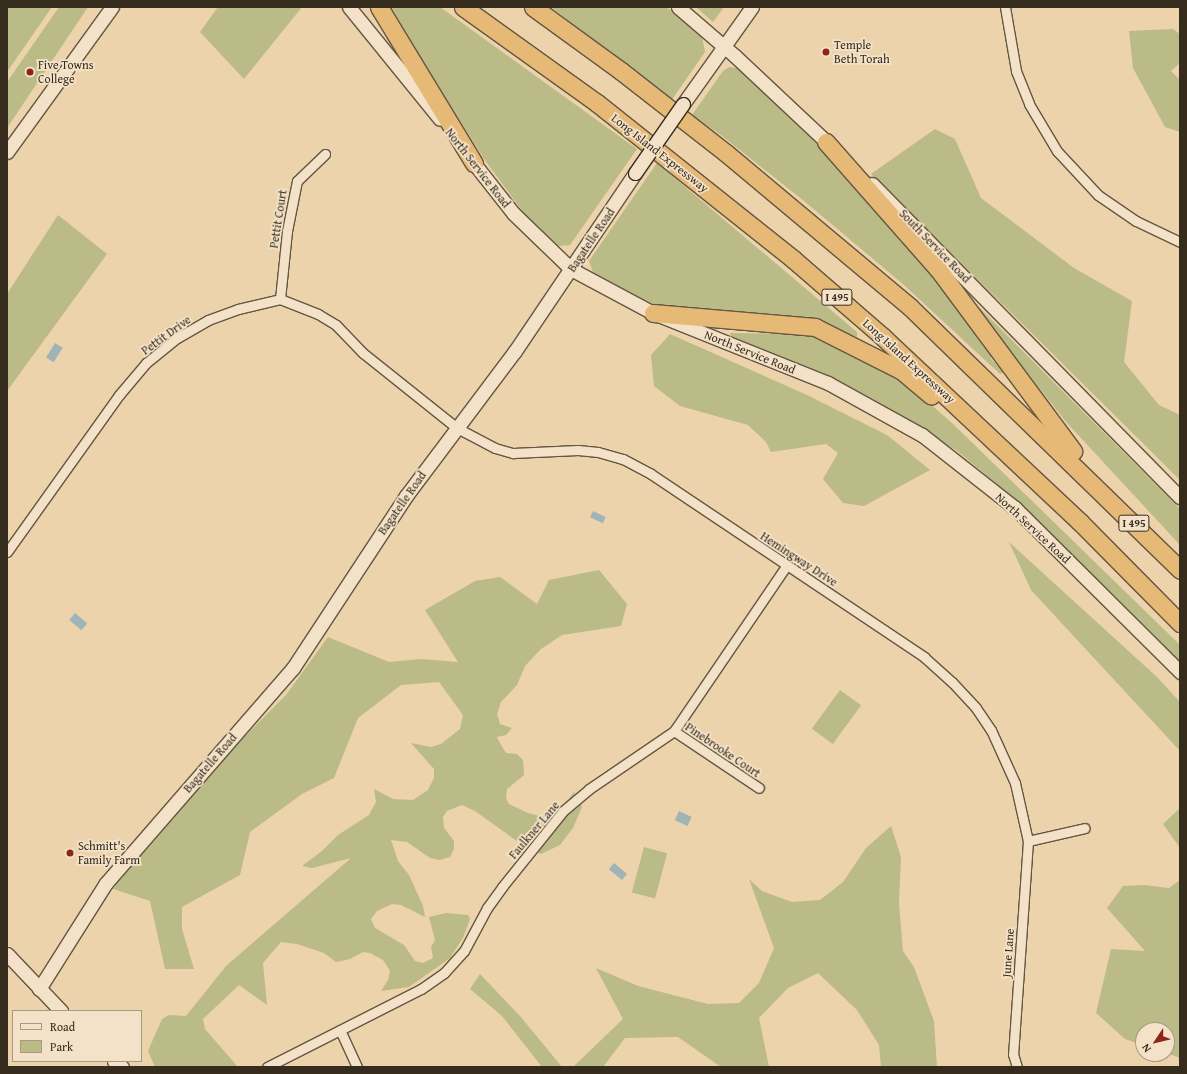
<!DOCTYPE html>
<html>
<head>
<meta charset="utf-8">
<style>
  body { margin:0 }
  #map { position:relative; width:1187px; height:1074px; overflow:hidden; background:#ecd3ab; font-family:"Gentium Book Plus",serif }
  div>[style] { position:absolute }
  .green>* { inset:0; background:#babb87; transform-origin:0 0 }
  .water>* { inset:0; background:#9fb4b6; transform-origin:0 0 }
  .roads { filter:drop-shadow(1px 0 #645641) drop-shadow(-1px 0 #645641) drop-shadow(0 1px #645641) drop-shadow(0 -1px #645641) }
  .street>* { height:9px; margin:-4.5px; padding:0 4.5px; transform-origin:4.5px; border-radius:4.5px; background:#f3e2c8 }
  .secondary>* { height:13px; margin:-6.5px; padding:0 6.5px; transform-origin:6.5px; border-radius:6.5px; background:#f3e2c8 }
  .highway>* { height:17px; margin:-8.5px; padding:0 8.5px; transform-origin:8.5px; border-radius:8.5px; background:#e6ba76 }
  .bridges { filter:drop-shadow(1px 0 #362c1e) drop-shadow(-1px 0 #362c1e) drop-shadow(0 1px #362c1e) drop-shadow(0 -1px #362c1e) }
  .secondary-bridge>* { height:13px; margin:-6.5px; padding:0 6.5px; transform-origin:6.5px; border-radius:6.5px; background:#f3e2c8 }
  .dots>* { width:11px; height:11px; translate:-50% -50%; box-sizing:border-box; border:2px solid #f3e2c8; border-radius:50% }
  span { translate:-50% -50%; white-space:nowrap; text-align:center; line-height:1.15; -webkit-text-stroke:3.5px #f3e2c8; paint-order:stroke }
  .shield-label span { padding:1px 3px; background:#f3e2c8; border:1px solid; border-radius:3px; -webkit-text-stroke-width:0 }
  .shield-label { font-size:11px; color:#362c1e; font-weight:700 }
  .poi-label { font-size:12px; color:#362c1e }
  .left { translate:0 -50%; text-align:left }
  .street-label { font-size:12px; color:#362c1e }
  .frame { position:absolute; inset:0; border:8px solid #362c1e; pointer-events:none }
  .legend { position:absolute; left:12px; top:1010px; width:130px; height:52px; box-sizing:border-box; background:#f3e2c8; border:1px solid #a79984; margin:0; padding:5px 7px; list-style:none; font-size:12px; color:#362c1e }
  .legend li { display:flex; align-items:center; gap:8px; height:20px }
  .legend b { width:20px; border:1px solid #a79984 }
  .north { position:absolute; left:1135px; top:1022px; width:40px; height:40px; box-sizing:border-box; background:#f3e2c8; border:1px solid #a79984; border-radius:50%; rotate:235deg; font-size:11px; font-weight:700; line-height:16px; text-align:center; color:#362c1e }
  .north::after { content:''; display:block; margin:auto; width:14px; height:18px; background:#8f2418; clip-path:polygon(50% 0,100% 100%,50% 72%,0 100%) }
</style>
</head>
<body>
<div id="map">
  <div class="green">
    <i style="clip-path:polygon(7px 7px,52px 7px,7px 72px)"></i>
    <i style="clip-path:polygon(59px 7px,88px 7px,7px 128px,7px 82px)"></i>
    <i style="clip-path:polygon(218px 7px,302px 7px,244px 79px,200px 32px)"></i>
    <i style="clip-path:polygon(388px 7px,440px 7px,637px 149px,570px 245px,559px 246px,526px 216px,484px 159px)"></i>
    <i style="clip-path:polygon(551px 7px,666px 7px,690px 24px,702px 37px,705px 52px,671px 101px)"></i>
    <i style="clip-path:polygon(696px 7px,724px 7px,713px 22px)"></i>
    <i style="clip-path:polygon(1173px 29px,1180px 34px,1180px 63px,1171px 71px,1180px 80px,1180px 132px,1165px 127px,1133px 68px,1129px 31px)"></i>
    <i style="clip-path:polygon(729px 67px,739px 68px,802px 126px,858px 184px,915px 250px,994px 351px,991px 359px,1004px 372px,1000px 374px,904px 285px,804px 201px,722px 136px,692px 115px,723px 71px)"></i>
    <i style="clip-path:polygon(935px 129px,955px 139px,981px 198px,1074px 268px,1132px 301px,1124px 362px,1159px 405px,1180px 415px,1180px 480px,871px 174px)"></i>
    <i style="clip-path:polygon(657px 163px,857px 332px,857px 337px,836px 329px,662px 311px,594px 275px,589px 261px)"></i>
    <i style="clip-path:polygon(58px 215px,107px 254px,7px 391px,7px 294px)"></i>
    <i style="clip-path:polygon(979px 307px,1180px 509px,1180px 545px,1067px 423px,977px 310px)"></i>
    <i style="clip-path:polygon(730px 333px,796px 334px,831px 340px,895px 373px,952px 423px,1180px 645px,1180px 662px,1014px 498px,957px 451px,867px 396px,732px 339px)"></i>
    <i style="clip-path:polygon(670px 334px,807px 395px,887px 435px,930px 470px,864px 506px,843px 503px,823px 479px,838px 453px,826px 444px,771px 452px,766px 442px,748px 425px,680px 406px,654px 386px,651px 355px)"></i>
    <i style="clip-path:polygon(1009px 542px,1157px 677px,1180px 702px,1180px 751px,1031px 590px)"></i>
    <i style="clip-path:polygon(599px 570px,627px 604px,621px 626px,562px 635px,541px 649px,525px 666px,517px 685px,501px 702px,497px 714px,500px 724px,512px 728px,506px 735px,497px 737px,501px 745px,506px 753px,517px 754px,523px 760px,524px 775px,507px 789px,506px 798px,509px 804px,528px 813px,543px 817px,561px 809px,574px 792px,582px 807px,573px 828px,560px 845px,541px 854px,528px 849px,475px 811px,462px 805px,447px 811px,443px 817px,444px 828px,454px 841px,454px 849px,450px 857px,440px 860px,430px 858px,407px 842px,391px 840px,398px 861px,409px 875px,423px 906px,425px 917px,401px 905px,392px 904px,377px 911px,371px 919px,375px 928px,404px 945px,415px 961px,423px 963px,433px 958px,431px 947px,435px 940px,429px 917px,446px 913px,468px 915px,470px 919px,463px 938px,450px 958px,409px 987px,381px 991px,388px 980px,390px 971px,383px 960px,370px 953px,363px 952px,350px 959px,336px 962px,324px 953px,297px 944px,281px 942px,263px 963px,267px 1005px,239px 985px,203px 1019px,205px 1029px,238px 1067px,155px 1067px,148px 1051px,162px 1019px,169px 1015px,186px 1016px,226px 966px,351px 858px,312px 868px,302px 866px,322px 851px,338px 835px,369px 815px,376px 802px,374px 789px,393px 799px,413px 800px,428px 790px,434px 778px,434px 769px,411px 743px,431px 747px,441px 744px,460px 729px,463px 715px,439px 682px,401px 685px,358px 718px,334px 778px,302px 794px,250px 832px,240px 875px,182px 907px,182px 929px,194px 969px,165px 969px,150px 901px,113px 889px,160px 821px,286px 695px,328px 637px,389px 662px,421px 659px,458px 662px,425px 610px,475px 581px,500px 577px,537px 604px,549px 580px)"></i>
    <i style="left:840px;top:690px;width:26px;height:48px;rotate:36deg"></i>
    <i style="clip-path:polygon(1180px 808px,1180px 848px,1163px 824px)"></i>
    <i style="clip-path:polygon(891px 826px,901px 857px,899px 903px,903px 951px,914px 967px,934px 1021px,937px 1067px,881px 1067px,879px 1045px,857px 1010px,818px 973px,788px 988px,759px 1018px,769px 1067px,721px 1067px,678px 1037px,625px 1038px,603px 1067px,573px 1067px,623px 1019px,596px 968px,638px 986px,708px 1004px,739px 1003px,759px 983px,774px 948px,749px 879px,762px 891px,792px 902px,820px 900px,843px 882px,866px 848px)"></i>
    <i style="left:644px;top:847px;width:24px;height:47px;rotate:15deg"></i>
    <i style="clip-path:polygon(1180px 880px,1180px 1058px,1167px 1053px,1167px 1030px,1143px 1030px,1143px 1045px,1125px 1039px,1096px 1013px,1111px 949px,1145px 951px,1107px 908px,1123px 886px,1144px 885px,1169px 888px)"></i>
    <i style="clip-path:polygon(480px 974px,520px 1016px,562px 1067px,542px 1067px,502px 1016px,470px 989px)"></i>
  </div>
  <div class="water">
    <i style="left:55px;top:343px;width:9px;height:17px;rotate:32deg"></i>
    <i style="left:593px;top:511px;width:14px;height:7px;rotate:25deg"></i>
    <i style="left:75px;top:613px;width:16px;height:9px;rotate:40deg"></i>
    <i style="left:679px;top:811px;width:14px;height:10px;rotate:25deg"></i>
    <i style="left:614px;top:863px;width:17px;height:8px;rotate:40deg"></i>
  </div>
  <div class="roads">
    <div class="street">
      <i style="left:1005px;top:7px;width:65px;rotate:80.2deg"></i>
      <i style="left:1016px;top:71px;width:35px;rotate:68deg"></i>
      <i style="left:1029px;top:104px;width:55px;rotate:59.2deg"></i>
      <i style="left:1057px;top:151px;width:60px;rotate:47deg"></i>
      <i style="left:1098px;top:195px;width:46px;rotate:34.4deg"></i>
      <i style="left:1136px;top:221px;width:49px;rotate:25.5deg"></i>
      <i style="left:280px;top:299px;width:68px;rotate:-84.1deg"></i>
      <i style="left:287px;top:231px;width:51px;rotate:-78.7deg"></i>
      <i style="left:297px;top:181px;width:39px;rotate:-44deg"></i>
      <i style="left:7px;top:552px;width:193px;rotate:-54.5deg"></i>
      <i style="left:119px;top:395px;width:42px;rotate:-49.8deg"></i>
      <i style="left:146px;top:363px;width:40px;rotate:-39deg"></i>
      <i style="left:177px;top:338px;width:36px;rotate:-30deg"></i>
      <i style="left:208px;top:320px;width:32px;rotate:-20deg"></i>
      <i style="left:238px;top:309px;width:43px;rotate:-13.4deg"></i>
      <i style="left:280px;top:299px;width:41px;rotate:21.5deg"></i>
      <i style="left:318px;top:314px;width:21px;rotate:31deg"></i>
      <i style="left:336px;top:325px;width:39px;rotate:46deg"></i>
      <i style="left:363px;top:353px;width:120px;rotate:38.6deg"></i>
      <i style="left:457px;top:428px;width:43px;rotate:27.8deg"></i>
      <i style="left:495px;top:448px;width:19px;rotate:16deg"></i>
      <i style="left:513px;top:453px;width:65px;rotate:-2.6deg"></i>
      <i style="left:578px;top:450px;width:20px;rotate:6deg"></i>
      <i style="left:598px;top:452px;width:26px;rotate:16deg"></i>
      <i style="left:623px;top:459px;width:32px;rotate:28deg"></i>
      <i style="left:651px;top:474px;width:329px;rotate:33.8deg"></i>
      <i style="left:924px;top:657px;width:38px;rotate:42deg"></i>
      <i style="left:952px;top:682px;width:35px;rotate:47deg"></i>
      <i style="left:976px;top:708px;width:27px;rotate:56deg"></i>
      <i style="left:991px;top:730px;width:58px;rotate:65.6deg"></i>
      <i style="left:1015px;top:783px;width:59px;rotate:77.4deg"></i>
      <i style="left:1028px;top:841px;width:214px;rotate:94deg"></i>
      <i style="left:1013px;top:1054px;width:14px;rotate:73deg"></i>
      <i style="left:674px;top:731px;width:102px;rotate:33.8deg"></i>
      <i style="left:1028px;top:841px;width:58px;rotate:-12.8deg"></i>
      <i style="left:340px;top:1030px;width:41px;rotate:65.3deg"></i>
      <i style="left:267px;top:1067px;width:173px;rotate:-26.9deg"></i>
      <i style="left:421px;top:989px;width:28px;rotate:-35deg"></i>
      <i style="left:444px;top:973px;width:30px;rotate:-48deg"></i>
      <i style="left:464px;top:951px;width:49px;rotate:-61.9deg"></i>
      <i style="left:487px;top:908px;width:26px;rotate:-54deg"></i>
      <i style="left:502px;top:887px;width:97px;rotate:-51.2deg"></i>
      <i style="left:563px;top:811px;width:34px;rotate:-40deg"></i>
      <i style="left:589px;top:789px;width:103px;rotate:-34.3deg"></i>
      <i style="left:674px;top:731px;width:199px;rotate:-55.8deg"></i>
    </div>
    <div class="secondary">
      <i style="left:349px;top:7px;width:144px;rotate:50.9deg"></i>
      <i style="left:678px;top:7px;width:75px;rotate:40.7deg"></i>
      <i style="left:735px;top:56px;width:134px;rotate:43.2deg"></i>
      <i style="left:683px;top:104px;width:119px;rotate:-54.6deg"></i>
      <i style="left:7px;top:152px;width:179px;rotate:-54.1deg"></i>
      <i style="left:469px;top:157px;width:71px;rotate:51.8deg"></i>
      <i style="left:513px;top:213px;width:81px;rotate:44deg"></i>
      <i style="left:571px;top:269px;width:93px;rotate:28.2deg"></i>
      <i style="left:653px;top:313px;width:188px;rotate:21.8deg"></i>
      <i style="left:828px;top:383px;width:107px;rotate:29deg"></i>
      <i style="left:922px;top:435px;width:118px;rotate:38.1deg"></i>
      <i style="left:1015px;top:508px;width:233px;rotate:44.8deg"></i>
      <i style="left:872px;top:184px;width:439px;rotate:45.5deg"></i>
      <i style="left:7px;top:954px;width:79px;rotate:46.5deg"></i>
      <i style="left:39px;top:989px;width:125px;rotate:-57.7deg"></i>
      <i style="left:106px;top:883px;width:285px;rotate:-49deg"></i>
      <i style="left:293px;top:668px;width:206px;rotate:-56.7deg"></i>
      <i style="left:406px;top:496px;width:181px;rotate:-53.1deg"></i>
      <i style="left:515px;top:351px;width:215px;rotate:-56deg"></i>
      <i style="left:114px;top:1061px;width:10px;rotate:37deg"></i>
    </div>
    <div class="highway">
      <i style="left:379px;top:7px;width:183px;rotate:58.7deg"></i>
      <i style="left:463px;top:7px;width:165px;rotate:35.6deg"></i>
      <i style="left:597px;top:103px;width:251px;rotate:38.5deg"></i>
      <i style="left:793px;top:259px;width:119px;rotate:40.9deg"></i>
      <i style="left:883px;top:337px;width:269px;rotate:43.2deg"></i>
      <i style="left:1079px;top:521px;width:144px;rotate:45.3deg"></i>
      <i style="left:533px;top:7px;width:109px;rotate:36deg"></i>
      <i style="left:621px;top:71px;width:133px;rotate:38deg"></i>
      <i style="left:726px;top:153px;width:240px;rotate:39.9deg"></i>
      <i style="left:910px;top:307px;width:377px;rotate:44.2deg"></i>
      <i style="left:826px;top:142px;width:169px;rotate:48.6deg"></i>
      <i style="left:938px;top:269px;width:227px;rotate:53.4deg"></i>
      <i style="left:653px;top:313px;width:163px;rotate:4.9deg"></i>
      <i style="left:815px;top:327px;width:97px;rotate:26.8deg"></i>
      <i style="left:902px;top:371px;width:38px;rotate:40deg"></i>
    </div>
  </div>
  <div class="bridges">
    <div class="secondary-bridge">
      <i style="left:635px;top:173px;width:84px;rotate:-55.2deg"></i>
    </div>
  </div>
  <div class="dots">
    <i style="left:826px;top:52px;background:#8f2418"></i>
    <i style="left:30px;top:72px;background:#8f2418"></i>
    <i style="left:70px;top:853px;background:#8f2418"></i>
  </div>
  <div class="shield-label">
    <span style="left:837px;top:297px">I 495</span>
    <span style="left:1134px;top:523px">I 495</span>
  </div>
  <div class="poi-label">
    <span class="left" style="left:834px;top:52px">Temple<br>Beth Torah</span>
    <span class="left" style="left:38px;top:72px">Five Towns<br>College</span>
    <span class="left" style="left:78px;top:853px">Schmitt's<br>Family Farm</span>
  </div>
  <div class="street-label">
    <span style="left:660px;top:153px;rotate:38deg">Long Island Expressway</span>
    <span style="left:478px;top:168px;rotate:52deg">North Service Road</span>
    <span style="left:278px;top:219px;rotate:-81deg">Pettit Court</span>
    <span style="left:591px;top:240px;rotate:-56deg">Bagatelle Road</span>
    <span style="left:935px;top:246px;rotate:46deg">South Service Road</span>
    <span style="left:166px;top:335px;rotate:-36deg">Pettit Drive</span>
    <span style="left:750px;top:352px;rotate:22deg">North Service Road</span>
    <span style="left:909px;top:361px;rotate:42deg">Long Island Expressway</span>
    <span style="left:402px;top:503px;rotate:-55deg">Bagatelle Road</span>
    <span style="left:1033px;top:528px;rotate:43deg">North Service Road</span>
    <span style="left:799px;top:559px;rotate:33deg">Hemingway Drive</span>
    <span style="left:723px;top:750px;rotate:34deg">Pinebrooke Court</span>
    <span style="left:210px;top:763px;rotate:-49deg">Bagatelle Road</span>
    <span style="left:534px;top:830px;rotate:-50deg">Faulkner Lane</span>
    <span style="left:1008px;top:953px;rotate:-86deg">June Lane</span>
  </div>
  <div class="frame"></div>
  <ul class="legend">
  <li><b style="height:5px;background:#f3e2c8"></b>Road</li>
  <li><b style="height:11px;background:#babb87"></b>Park</li>
  </ul>
  <div class="north">N</div>
</div>
</body>
</html>
